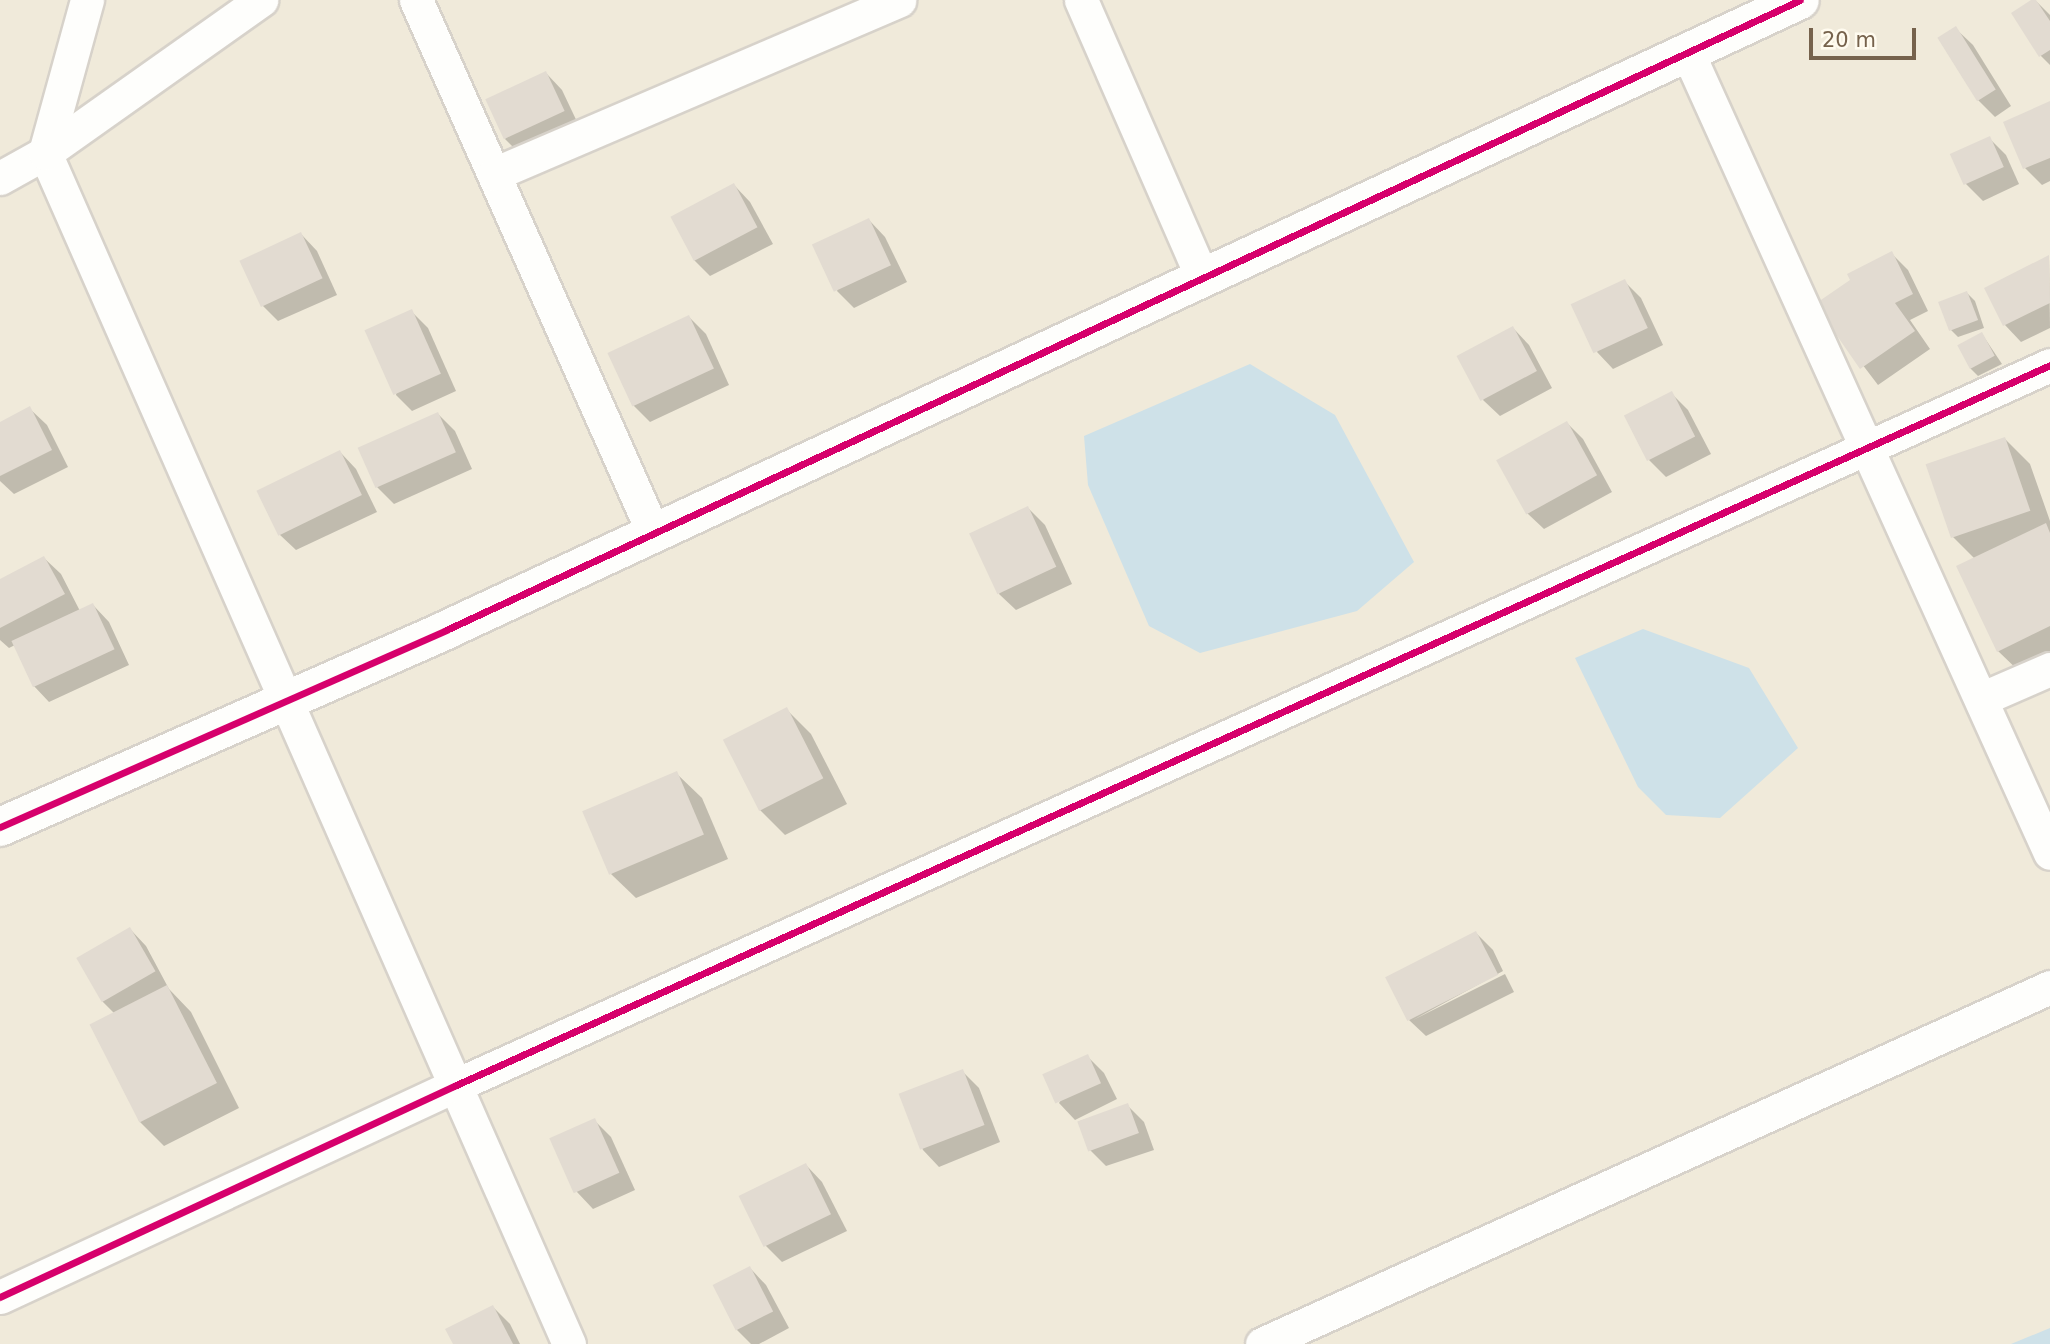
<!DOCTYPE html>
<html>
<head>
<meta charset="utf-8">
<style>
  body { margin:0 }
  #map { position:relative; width:2050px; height:1344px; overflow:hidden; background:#f7f5ec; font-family:"DejaVu Sans",sans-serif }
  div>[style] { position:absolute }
  .residential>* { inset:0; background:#f0eada; transform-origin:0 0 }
  .water>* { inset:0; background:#cee1e8 }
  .shadow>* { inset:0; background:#0003 }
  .building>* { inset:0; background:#e2dbd1; transform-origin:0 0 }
  .roads { filter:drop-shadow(2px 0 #d7d2ca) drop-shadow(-2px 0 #d7d2ca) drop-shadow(0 2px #d7d2ca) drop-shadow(0 -2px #d7d2ca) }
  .minor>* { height:33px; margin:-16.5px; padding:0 16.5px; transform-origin:16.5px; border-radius:16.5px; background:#fefefc }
  .tertiary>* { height:38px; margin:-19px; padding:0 19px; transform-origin:19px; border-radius:19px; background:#fefefc }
  .cycleway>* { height:7px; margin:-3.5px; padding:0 3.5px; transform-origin:3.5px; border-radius:3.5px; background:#d6006c }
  span { translate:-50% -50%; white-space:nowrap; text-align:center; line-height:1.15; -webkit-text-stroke:6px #fffbef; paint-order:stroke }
  .scale { position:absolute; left:1809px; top:28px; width:107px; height:32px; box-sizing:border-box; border:4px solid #76624c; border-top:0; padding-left:9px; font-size:21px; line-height:24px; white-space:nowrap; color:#76624c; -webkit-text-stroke:5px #fffbef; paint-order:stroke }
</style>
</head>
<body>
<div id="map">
  <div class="residential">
    <i style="left:0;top:0;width:2050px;height:1344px"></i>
  </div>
  <div class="water">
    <i style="clip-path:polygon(1250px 364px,1335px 415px,1414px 562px,1357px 611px,1200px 653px,1149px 626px,1088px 485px,1084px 436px)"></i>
    <i style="clip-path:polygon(1643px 629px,1749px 668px,1798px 748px,1720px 818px,1666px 815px,1638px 787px,1575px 658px)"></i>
    <i style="clip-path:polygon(2050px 1328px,2050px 1344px,2011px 1344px)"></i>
  </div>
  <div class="shadow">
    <i style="clip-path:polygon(2035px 0,2050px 15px,2050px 65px,2041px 56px)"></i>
    <i style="clip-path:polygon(1956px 29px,1973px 45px,2011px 106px,1995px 117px,1978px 100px)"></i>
    <i style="clip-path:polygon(546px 73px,562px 90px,580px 128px,521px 155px,505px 139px)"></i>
    <i style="clip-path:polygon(2050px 103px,2050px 181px,2042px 185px,2025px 168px)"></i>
    <i style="clip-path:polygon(1989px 138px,2006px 155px,2019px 184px,1983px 201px,1966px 184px,1953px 156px)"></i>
    <i style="clip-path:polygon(734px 185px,750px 202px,773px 244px,710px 276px,694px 260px)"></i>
    <i style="clip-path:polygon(869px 220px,885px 237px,907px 282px,854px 308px,837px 291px)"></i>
    <i style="clip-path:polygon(301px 234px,317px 251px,337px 295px,278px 321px,261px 304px)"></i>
    <i style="clip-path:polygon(1891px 253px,1908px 270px,1928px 311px,1910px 320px,1930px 349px,1878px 385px,1817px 305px)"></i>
    <i style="clip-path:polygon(2049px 258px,2050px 328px,2021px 342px,2005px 325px,1987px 289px)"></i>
    <i style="clip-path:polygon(1624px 281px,1641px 298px,1663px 345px,1613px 369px,1597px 352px)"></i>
    <i style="clip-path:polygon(1967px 293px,1975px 301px,1984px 328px,1958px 337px,1950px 329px)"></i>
    <i style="clip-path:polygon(411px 311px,428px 328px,456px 391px,412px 411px,396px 395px)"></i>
    <i style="clip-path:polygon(689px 317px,706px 334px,729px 385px,650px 422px,633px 405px)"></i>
    <i style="clip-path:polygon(1513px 328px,1529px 345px,1552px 388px,1500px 416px,1483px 400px)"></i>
    <i style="clip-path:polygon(1982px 334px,2002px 364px,1978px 376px,1970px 368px)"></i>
    <i style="clip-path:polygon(1671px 393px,1688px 410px,1711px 454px,1666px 477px,1649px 460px)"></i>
    <i style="clip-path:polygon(30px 409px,47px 425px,68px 467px,14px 494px,0 481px,0 424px)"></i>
    <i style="clip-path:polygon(438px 414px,455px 431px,472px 469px,394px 504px,377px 487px)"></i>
    <i style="clip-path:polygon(1567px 423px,1583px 439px,1612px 492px,1544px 529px,1527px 513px)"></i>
    <i style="clip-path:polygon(2005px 439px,2030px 464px,2050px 521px,2050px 663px,2023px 675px,1998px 651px,1975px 559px,1953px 537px)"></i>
    <i style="clip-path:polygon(340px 452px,356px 469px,377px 512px,296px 550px,279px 534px)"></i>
    <i style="clip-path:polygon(1028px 508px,1045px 525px,1072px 584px,1016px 610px,999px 594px)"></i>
    <i style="clip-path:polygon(44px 558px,61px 574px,80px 611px,93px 605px,109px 622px,129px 665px,49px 702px,33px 685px,15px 645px,9px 648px,0 640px,0 581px)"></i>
    <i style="clip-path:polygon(786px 709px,811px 734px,847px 804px,785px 835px,760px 810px,725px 740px)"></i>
    <i style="clip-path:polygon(677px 774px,702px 798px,728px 859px,636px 898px,611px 874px)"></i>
    <i style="clip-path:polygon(130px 929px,146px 946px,169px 989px,191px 1012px,239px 1108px,164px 1146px,139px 1121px,114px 1013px,102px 1001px)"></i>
    <i style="clip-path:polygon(1476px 933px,1493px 950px,1503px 971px,1413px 1020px,1505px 974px,1514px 992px,1426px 1036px,1409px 1020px)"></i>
    <i style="clip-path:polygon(1087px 1056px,1104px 1073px,1117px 1099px,1075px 1120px,1059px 1103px)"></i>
    <i style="clip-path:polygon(962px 1071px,979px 1088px,1000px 1142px,939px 1167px,923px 1150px,901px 1096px)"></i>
    <i style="clip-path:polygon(1127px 1105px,1144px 1122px,1154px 1150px,1106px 1166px,1090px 1150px,1080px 1121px)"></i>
    <i style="clip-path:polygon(594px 1120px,611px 1137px,635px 1190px,593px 1209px,577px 1192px,553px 1139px)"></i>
    <i style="clip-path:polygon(806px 1165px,822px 1182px,847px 1231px,782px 1262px,765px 1245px,742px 1197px)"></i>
    <i style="clip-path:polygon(750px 1268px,766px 1285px,789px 1328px,759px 1344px,751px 1344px,737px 1330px)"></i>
    <i style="clip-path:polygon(493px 1307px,510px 1324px,520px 1344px,455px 1344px)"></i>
  </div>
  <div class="building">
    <i style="clip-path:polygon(2031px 0,2036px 0,2050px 21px,2050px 50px,2039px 57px,2011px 13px)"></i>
    <i style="left:1956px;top:26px;width:75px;height:22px;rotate:58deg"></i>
    <i style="left:546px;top:71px;width:44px;height:67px;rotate:65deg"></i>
    <i style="clip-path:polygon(2050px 101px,2050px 158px,2023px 169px,2003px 122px)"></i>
    <i style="left:1990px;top:136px;width:34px;height:44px;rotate:66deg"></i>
    <i style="left:734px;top:183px;width:50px;height:72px;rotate:62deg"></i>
    <i style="left:869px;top:218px;width:52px;height:63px;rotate:65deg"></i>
    <i style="left:301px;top:232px;width:51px;height:68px;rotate:65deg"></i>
    <i style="clip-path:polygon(1892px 251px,1913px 294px,1895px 303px,1915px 331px,1860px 369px,1815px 304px,1850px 280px,1847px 274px)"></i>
    <i style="clip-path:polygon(2049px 255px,2050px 303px,2003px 326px,1984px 288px)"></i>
    <i style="left:1625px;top:279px;width:54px;height:60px;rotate:65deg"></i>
    <i style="left:1967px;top:291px;width:31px;height:31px;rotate:69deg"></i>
    <i style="left:412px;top:309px;width:71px;height:52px;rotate:66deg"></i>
    <i style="left:689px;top:315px;width:59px;height:90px;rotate:65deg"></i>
    <i style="left:1513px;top:326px;width:51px;height:64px;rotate:62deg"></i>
    <i style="left:1982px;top:332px;width:27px;height:28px;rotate:62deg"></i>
    <i style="left:1672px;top:391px;width:51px;height:54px;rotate:63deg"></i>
    <i style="clip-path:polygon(30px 406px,52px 450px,0 476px,0 422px)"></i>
    <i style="left:438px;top:412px;width:44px;height:88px;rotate:66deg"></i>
    <i style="left:1567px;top:421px;width:62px;height:81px;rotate:61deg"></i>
    <i style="left:2005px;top:437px;width:78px;height:84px;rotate:71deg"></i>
    <i style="left:340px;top:450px;width:50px;height:93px;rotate:64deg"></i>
    <i style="left:1028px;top:506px;width:67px;height:65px;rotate:65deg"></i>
    <i style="clip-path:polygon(2046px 523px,2050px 533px,2050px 626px,1997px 652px,1956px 566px)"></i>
    <i style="clip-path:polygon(44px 556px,65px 594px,0 628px,0 579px)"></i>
    <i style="left:93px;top:603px;width:51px;height:90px;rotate:65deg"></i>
    <i style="left:787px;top:707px;width:80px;height:72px;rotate:63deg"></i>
    <i style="left:677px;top:771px;width:69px;height:103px;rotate:67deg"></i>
    <i style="left:130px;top:927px;width:51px;height:62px;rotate:60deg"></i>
    <i style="left:1476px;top:931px;width:49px;height:102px;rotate:63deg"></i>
    <i style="left:167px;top:985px;width:110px;height:87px;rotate:63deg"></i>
    <i style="left:1088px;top:1054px;width:32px;height:50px;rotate:66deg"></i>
    <i style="left:963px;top:1069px;width:60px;height:69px;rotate:69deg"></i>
    <i style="left:1128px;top:1103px;width:32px;height:54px;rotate:70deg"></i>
    <i style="left:595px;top:1118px;width:60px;height:50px;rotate:66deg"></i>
    <i style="left:806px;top:1163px;width:57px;height:75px;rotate:64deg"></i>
    <i style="left:750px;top:1266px;width:51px;height:42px;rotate:63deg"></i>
    <i style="clip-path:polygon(493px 1305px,513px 1344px,453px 1344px,445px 1329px)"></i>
  </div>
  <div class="roads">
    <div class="minor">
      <i style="left:87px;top:0;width:159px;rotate:105.4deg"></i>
      <i style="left:45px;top:153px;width:1301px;rotate:66.25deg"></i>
      <i style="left:416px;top:0;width:585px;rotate:65.98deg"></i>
      <i style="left:1081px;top:0;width:302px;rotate:66.4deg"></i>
      <i style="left:1687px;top:51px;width:880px;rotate:65.65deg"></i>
      <i style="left:494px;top:174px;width:441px;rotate:-23.2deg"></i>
      <i style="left:0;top:178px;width:51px;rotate:-29.1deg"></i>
      <i style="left:45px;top:153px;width:265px;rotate:-35.3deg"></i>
      <i style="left:1981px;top:699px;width:75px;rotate:-23.5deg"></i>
      <i style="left:0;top:1297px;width:501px;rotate:-24.93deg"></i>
      <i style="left:454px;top:1086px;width:1751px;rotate:-24.31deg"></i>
      <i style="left:1262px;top:1344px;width:865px;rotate:-24.37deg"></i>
    </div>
    <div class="tertiary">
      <i style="left:0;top:827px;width:488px;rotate:-23.8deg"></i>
      <i style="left:446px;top:630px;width:1493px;rotate:-24.95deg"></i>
    </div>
  </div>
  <div class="cycleway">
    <i style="left:0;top:827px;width:488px;rotate:-23.8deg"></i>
    <i style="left:446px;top:630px;width:1493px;rotate:-24.95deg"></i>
    <i style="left:0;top:1297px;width:501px;rotate:-24.93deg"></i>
    <i style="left:454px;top:1086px;width:1751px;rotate:-24.31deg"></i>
  </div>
  <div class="scale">20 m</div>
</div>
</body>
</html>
